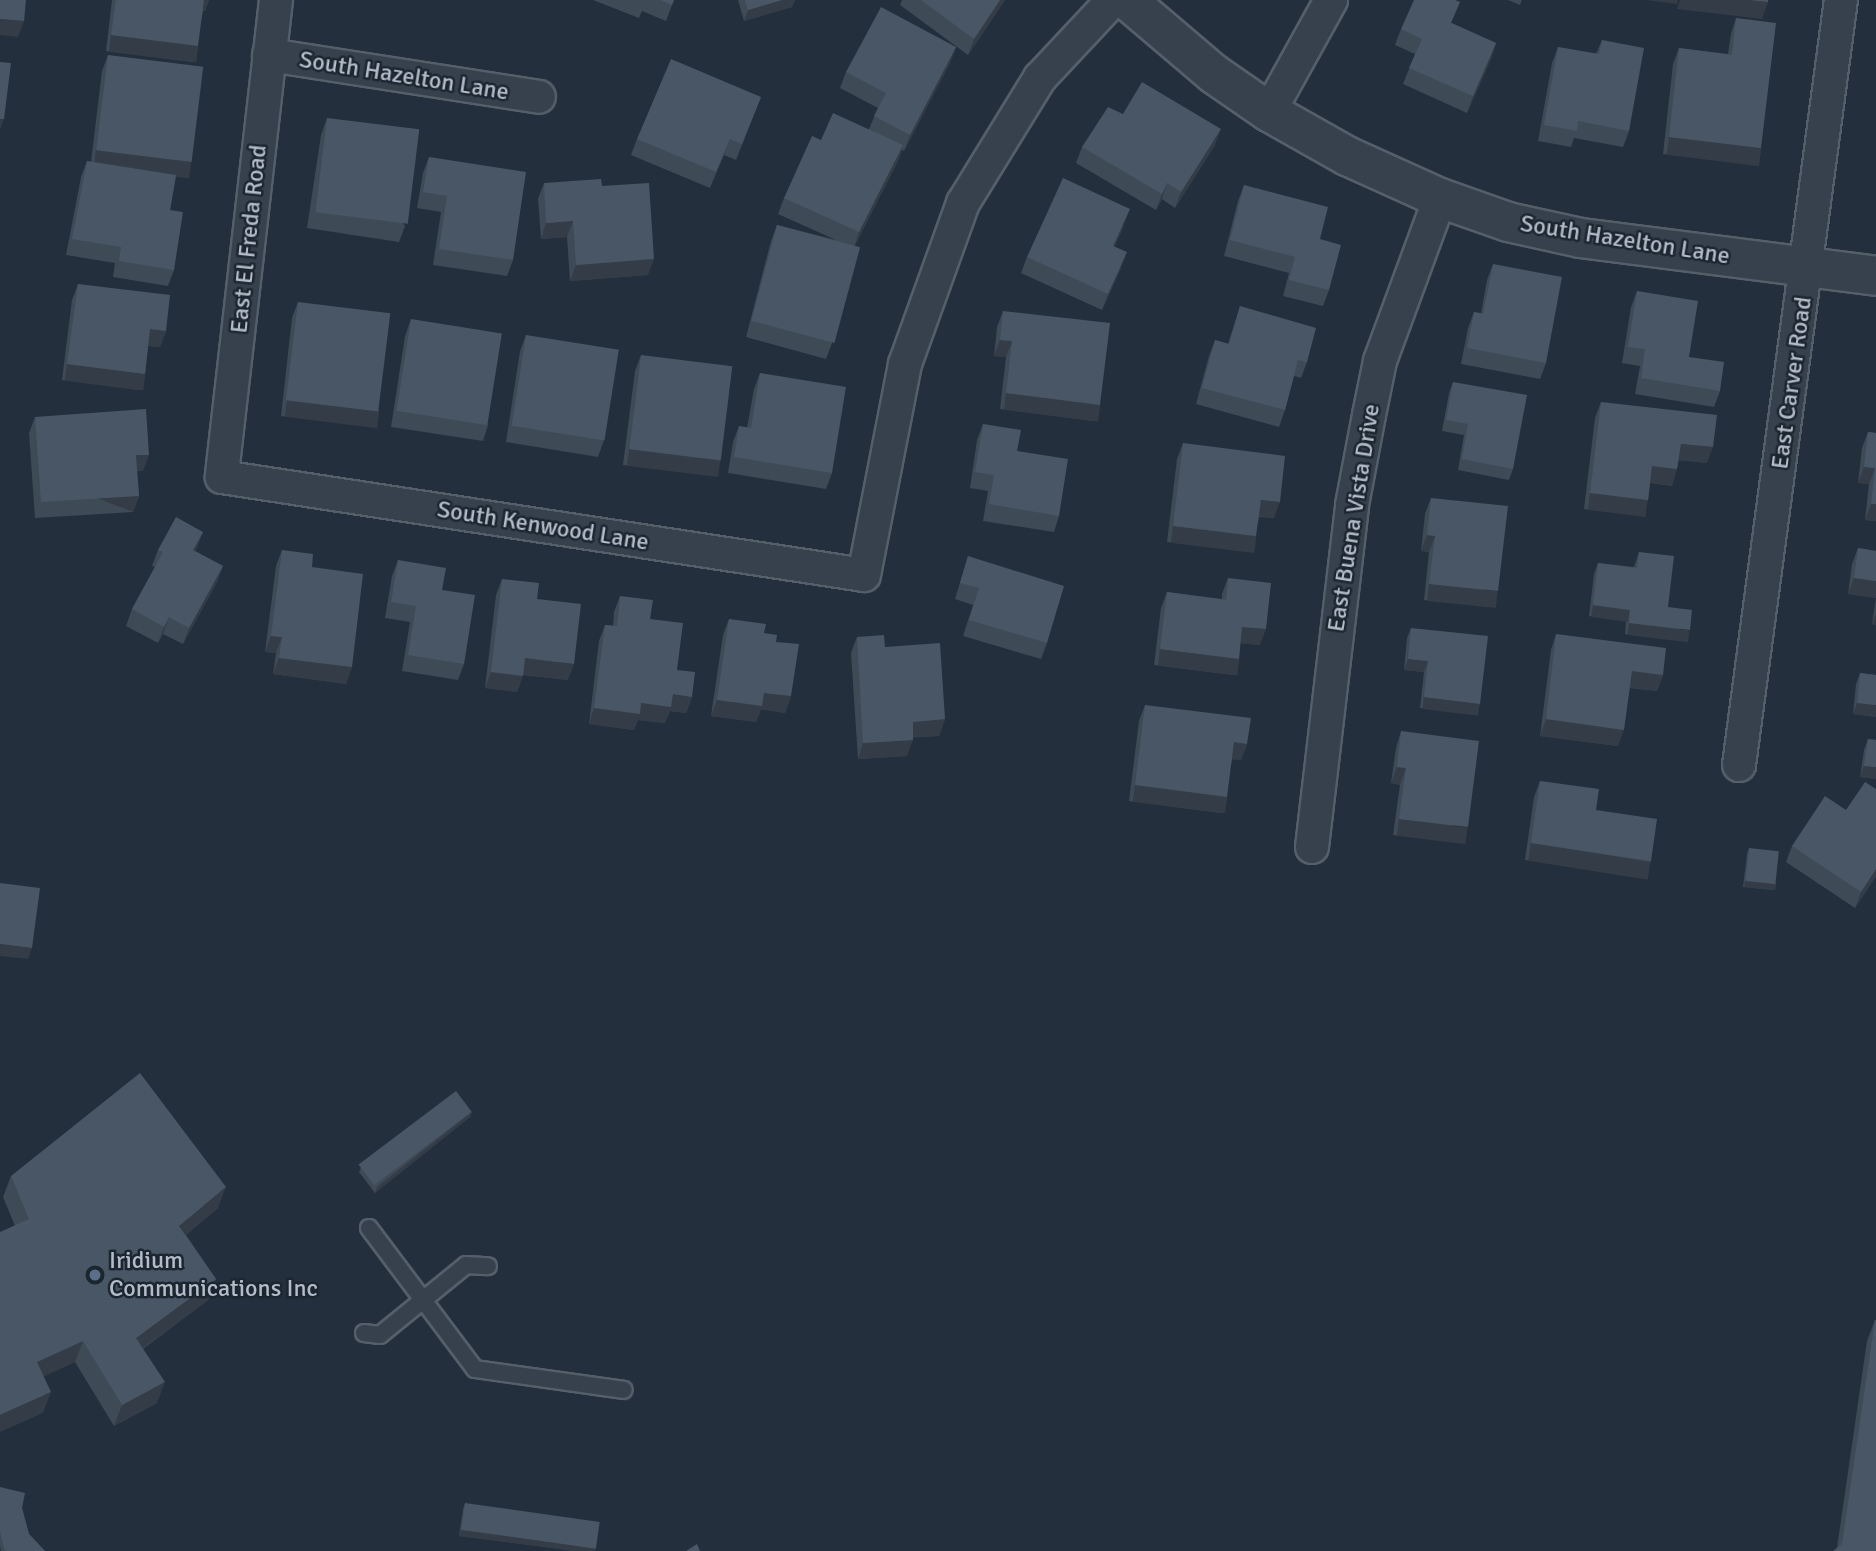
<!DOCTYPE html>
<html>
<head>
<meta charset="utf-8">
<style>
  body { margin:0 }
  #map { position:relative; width:1876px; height:1551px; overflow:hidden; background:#232f3c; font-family:Signika,sans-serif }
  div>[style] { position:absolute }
  .roads { filter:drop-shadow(2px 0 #555f6a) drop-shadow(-2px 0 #555f6a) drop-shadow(0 2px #555f6a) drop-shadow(0 -2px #555f6a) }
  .service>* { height:16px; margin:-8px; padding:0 8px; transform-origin:8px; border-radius:8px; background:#37414d }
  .minor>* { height:32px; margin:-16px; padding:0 16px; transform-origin:16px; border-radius:16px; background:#37414d }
  .tertiary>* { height:38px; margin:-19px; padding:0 19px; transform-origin:19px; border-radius:19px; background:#37414d }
  .wall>* { inset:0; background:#3f4a57 }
  .shaded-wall>* { inset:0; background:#333c47; transform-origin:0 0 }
  .building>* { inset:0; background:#495665; transform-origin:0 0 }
  .dots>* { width:19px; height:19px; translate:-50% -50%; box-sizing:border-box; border:4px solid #1c2631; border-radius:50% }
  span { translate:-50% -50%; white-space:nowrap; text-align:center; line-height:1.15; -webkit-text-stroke:5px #1c2631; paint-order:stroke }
  .street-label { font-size:24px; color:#b3bcc8 }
  .poi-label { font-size:24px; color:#b3bcc8 }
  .left { translate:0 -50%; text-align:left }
</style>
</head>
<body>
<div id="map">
  <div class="roads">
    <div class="service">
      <i style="left:369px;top:1228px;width:176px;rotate:53.1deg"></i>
      <i style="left:475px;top:1369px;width:150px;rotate:8deg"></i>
      <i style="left:364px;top:1333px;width:16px;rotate:7deg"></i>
      <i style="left:380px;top:1335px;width:111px;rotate:-39.1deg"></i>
      <i style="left:466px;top:1265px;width:22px;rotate:3deg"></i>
    </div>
    <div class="minor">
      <i style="left:276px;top:0;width:480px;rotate:96.5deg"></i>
      <i style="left:222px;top:477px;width:649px;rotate:8.68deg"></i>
      <i style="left:864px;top:575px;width:215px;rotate:-79deg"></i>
      <i style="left:905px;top:364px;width:171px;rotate:-70.2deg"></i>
      <i style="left:963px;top:203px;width:147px;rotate:-58.4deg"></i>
      <i style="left:1040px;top:78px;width:107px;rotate:-46.9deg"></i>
      <i style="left:269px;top:55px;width:273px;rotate:8.8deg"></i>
      <i style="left:1269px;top:112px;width:128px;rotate:-61deg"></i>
      <i style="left:1739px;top:765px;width:772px;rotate:-82.41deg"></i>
      <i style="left:1312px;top:847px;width:344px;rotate:-83.3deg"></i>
      <i style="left:1352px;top:505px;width:92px;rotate:-79.3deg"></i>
      <i style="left:1369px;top:415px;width:55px;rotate:-78.5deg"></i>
      <i style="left:1380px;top:361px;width:174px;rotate:-69.8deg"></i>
    </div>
    <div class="tertiary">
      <i style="left:1127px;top:0;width:114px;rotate:40.4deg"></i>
      <i style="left:1214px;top:74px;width:67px;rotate:34.6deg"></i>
      <i style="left:1269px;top:112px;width:90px;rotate:29.4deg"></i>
      <i style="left:1347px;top:156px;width:102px;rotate:24.3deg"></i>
      <i style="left:1440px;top:198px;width:72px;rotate:19.4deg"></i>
      <i style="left:1508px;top:222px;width:75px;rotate:12.4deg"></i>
      <i style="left:1581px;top:238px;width:297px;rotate:7.3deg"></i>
    </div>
  </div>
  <div class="wall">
    <i style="clip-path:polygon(112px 0,209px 0,205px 11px,203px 11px,192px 62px,106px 51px)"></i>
    <i style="clip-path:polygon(593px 0,674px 0,666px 21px,642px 11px,639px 18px)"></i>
    <i style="clip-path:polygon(738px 0,795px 0,792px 7px,744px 21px)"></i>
    <i style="clip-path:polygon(902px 0,1005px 0,968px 55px,900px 5px)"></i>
    <i style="clip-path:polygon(1508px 0,1522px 0,1520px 5px)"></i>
    <i style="clip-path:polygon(1736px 18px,1761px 148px,1755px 164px,1663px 154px,1673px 64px,1679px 48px,1728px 54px,1731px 34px)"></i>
    <i style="clip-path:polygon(1452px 23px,1496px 43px,1491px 59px,1467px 113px,1403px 84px,1415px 54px,1395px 45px,1401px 29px)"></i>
    <i style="clip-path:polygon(1602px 40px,1629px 131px,1623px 147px,1574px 138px,1571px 147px,1538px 141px,1552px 63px,1558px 47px,1596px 54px)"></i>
    <i style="clip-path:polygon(956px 47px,950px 63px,904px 151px,902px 150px,898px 161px,855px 245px,832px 343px,826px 359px,746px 337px,771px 241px,777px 225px,836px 240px,778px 214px,784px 198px,821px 140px,869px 129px,878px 108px,840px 88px,846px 72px)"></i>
    <i style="clip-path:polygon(108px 55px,185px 177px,176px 176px,170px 210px,174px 270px,168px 286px,113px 277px,115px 263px,66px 255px,81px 177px,87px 161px,91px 162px,102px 71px)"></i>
    <i style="clip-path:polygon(761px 97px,736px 160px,724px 155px,710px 188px,631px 155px,637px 139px)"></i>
    <i style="clip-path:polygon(1123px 114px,1215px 145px,1175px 208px,1162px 199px,1156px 210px,1076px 163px,1082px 147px)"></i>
    <i style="clip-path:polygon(327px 118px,405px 226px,399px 242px,307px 228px,321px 135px)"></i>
    <i style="clip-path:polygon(429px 157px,513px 260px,507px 276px,433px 265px,441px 212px,417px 208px,423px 173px)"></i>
    <i style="clip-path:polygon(544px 183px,602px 186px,648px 275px,570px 281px,567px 237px,541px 239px,538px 199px)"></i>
    <i style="clip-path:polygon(1244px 185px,1320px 239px,1329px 290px,1323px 306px,1283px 296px,1289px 273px,1224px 256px,1238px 201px)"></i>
    <i style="clip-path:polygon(1124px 225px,1115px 246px,1121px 268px,1102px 310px,1021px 273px,1027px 257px)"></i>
    <i style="clip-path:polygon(1493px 264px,1546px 363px,1540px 379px,1461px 364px,1468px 328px,1474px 312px,1481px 313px,1487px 280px)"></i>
    <i style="clip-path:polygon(78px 284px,166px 331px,160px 347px,148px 346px,145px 374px,139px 390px,62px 380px,72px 300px)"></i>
    <i style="clip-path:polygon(1637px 291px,1689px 357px,1720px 391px,1714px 407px,1635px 394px,1640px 366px,1622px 363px,1631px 307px)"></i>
    <i style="clip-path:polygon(298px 302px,379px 411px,373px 427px,281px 416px,292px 318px)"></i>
    <i style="clip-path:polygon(1240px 306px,1307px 362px,1301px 378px,1294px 376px,1285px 410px,1279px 427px,1196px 404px,1209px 356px,1215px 340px,1228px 344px)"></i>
    <i style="clip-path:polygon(1003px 311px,1094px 421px,1000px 409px,1006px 357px,994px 356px,997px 327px)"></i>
    <i style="clip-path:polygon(411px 319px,488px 425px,483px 441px,391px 427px,405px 336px)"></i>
    <i style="clip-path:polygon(526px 335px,604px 440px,598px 457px,506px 442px,520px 351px)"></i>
    <i style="clip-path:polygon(641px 355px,714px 476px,623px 465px,635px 371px)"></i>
    <i style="clip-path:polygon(760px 373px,832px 473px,826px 489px,728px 473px,733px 442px,739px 426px,747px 428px,754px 389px)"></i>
    <i style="clip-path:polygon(1453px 382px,1513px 469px,1509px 480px,1458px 470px,1464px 435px,1442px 431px,1449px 393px)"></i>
    <i style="clip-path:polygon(1601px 402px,1707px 463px,1679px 460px,1672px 486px,1650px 483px,1648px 500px,1642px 516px,1584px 509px,1595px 418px)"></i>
    <i style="clip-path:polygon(35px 417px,143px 471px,137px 471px,139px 496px,133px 512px,35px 518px,29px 433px)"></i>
    <i style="clip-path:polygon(983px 424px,1059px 516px,1054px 532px,983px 521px,988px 491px,970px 488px,977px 440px)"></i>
    <i style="clip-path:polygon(1868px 432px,1876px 433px,1876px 521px,1865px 520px,1869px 484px,1858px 483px,1862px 448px)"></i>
    <i style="clip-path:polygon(1183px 443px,1274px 518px,1259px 517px,1250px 552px,1167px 542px,1177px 459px)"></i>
    <i style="clip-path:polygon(1431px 498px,1493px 607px,1424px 600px,1429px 552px,1421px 551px,1425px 514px)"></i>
    <i style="clip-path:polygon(203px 532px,195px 551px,223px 566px,217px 582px,183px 644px,163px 634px,158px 643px,126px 626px,132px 609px,155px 567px,152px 566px,158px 550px)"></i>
    <i style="clip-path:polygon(1858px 548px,1876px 551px,1876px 625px,1872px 624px,1876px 598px,1848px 594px,1852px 564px)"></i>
    <i style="clip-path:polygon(282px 550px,312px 567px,352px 667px,346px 684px,273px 674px,276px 653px,265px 652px,276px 566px)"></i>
    <i style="clip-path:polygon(1639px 552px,1668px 607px,1686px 641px,1625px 634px,1626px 621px,1589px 616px,1594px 574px,1598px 563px,1634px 567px)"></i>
    <i style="clip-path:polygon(968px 556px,1047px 643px,1041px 659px,963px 636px,973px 605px,955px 599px)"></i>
    <i style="clip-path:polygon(398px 560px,442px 590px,464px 664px,458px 680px,402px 671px,410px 622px,385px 618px,392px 576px)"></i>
    <i style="clip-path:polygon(1228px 578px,1260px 645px,1240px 643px,1239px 659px,1233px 675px,1154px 665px,1161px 608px,1167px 592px,1222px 599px,1222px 594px)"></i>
    <i style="clip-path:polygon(502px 579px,537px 599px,568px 680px,523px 675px,517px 692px,485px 688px,496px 595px)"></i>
    <i style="clip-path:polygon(620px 596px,650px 619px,692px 697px,686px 713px,670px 711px,665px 723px,638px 720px,634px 730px,589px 724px,599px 641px,605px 625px,613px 626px,614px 612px)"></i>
    <i style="clip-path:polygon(729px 619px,764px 633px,776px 642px,791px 696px,785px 713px,761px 709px,756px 722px,711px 716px,723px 635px)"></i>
    <i style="clip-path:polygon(1411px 628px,1480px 704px,1476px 715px,1420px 708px,1424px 672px,1404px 670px,1407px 638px)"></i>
    <i style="clip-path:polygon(1556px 634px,1663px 675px,1657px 691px,1630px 688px,1618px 746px,1540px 736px,1551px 650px)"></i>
    <i style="clip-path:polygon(857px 637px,885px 647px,945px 719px,939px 736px,913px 737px,907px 756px,858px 759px,851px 653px)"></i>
    <i style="clip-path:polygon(1860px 673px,1876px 675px,1876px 717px,1853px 714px,1856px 684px)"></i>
    <i style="clip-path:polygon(1145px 705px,1247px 744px,1241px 760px,1232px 759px,1221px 813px,1129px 801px,1139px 721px)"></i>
    <i style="clip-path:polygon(1401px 731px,1462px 843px,1393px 835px,1400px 785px,1391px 783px,1396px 748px)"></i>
    <i style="clip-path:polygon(1868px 739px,1876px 740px,1876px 779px,1860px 777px,1864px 750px)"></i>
    <i style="clip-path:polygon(1540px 781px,1596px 810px,1651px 861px,1645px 877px,1525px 860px,1534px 797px)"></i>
    <i style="clip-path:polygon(1876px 789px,1876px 876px,1855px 908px,1786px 862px,1792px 846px)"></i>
    <i style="clip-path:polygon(1749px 848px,1776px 884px,1774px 890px,1743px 887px,1747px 854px)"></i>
    <i style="clip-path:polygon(472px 1112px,470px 1117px,375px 1193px,359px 1172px,361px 1167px)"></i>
    <i style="clip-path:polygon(11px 1176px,218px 1208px,186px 1235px,216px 1279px,208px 1300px,143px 1349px,157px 1403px,114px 1426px,75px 1362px,44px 1376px,43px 1413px,15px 1226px,3px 1197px)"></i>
    <i style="clip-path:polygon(1875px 1320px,1876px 1551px,1837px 1548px,1867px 1341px)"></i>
    <i style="clip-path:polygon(0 1487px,22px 1508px,29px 1534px,45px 1551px,1px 1551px,0 1546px)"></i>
    <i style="clip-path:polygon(465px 1503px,595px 1551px,575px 1551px,459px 1536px,463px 1509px)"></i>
  </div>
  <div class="shaded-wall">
    <i style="clip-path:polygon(202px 0,209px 0,205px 11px,199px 10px)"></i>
    <i style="clip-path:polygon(782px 0,795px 0,792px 7px,744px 21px,748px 10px)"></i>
    <i style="clip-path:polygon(1000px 0,1005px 0,968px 55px,974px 39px)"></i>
    <i style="clip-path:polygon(1645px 0,1678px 0,1677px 4px)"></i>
    <i style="clip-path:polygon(1680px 0,1747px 0,1768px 2px,1762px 19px,1677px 9px)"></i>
    <i style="clip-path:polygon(0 19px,24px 21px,18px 37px,0 35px)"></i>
    <i style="left:111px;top:35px;width:88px;height:17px;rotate:7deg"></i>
    <i style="clip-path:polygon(1496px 43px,1491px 59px,1467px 113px,1473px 96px)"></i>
    <i style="clip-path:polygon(956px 47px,950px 63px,904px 151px,910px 135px)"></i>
    <i style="clip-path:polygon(0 119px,4px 119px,0 130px)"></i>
    <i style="clip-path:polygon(1221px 129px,1215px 145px,1175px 208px,1181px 192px)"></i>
    <i style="left:1669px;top:137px;width:93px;height:18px;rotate:7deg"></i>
    <i style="clip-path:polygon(730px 139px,724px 155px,710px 188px,716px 172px)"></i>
    <i style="clip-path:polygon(903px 145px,898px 161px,854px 248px,859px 232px)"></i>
    <i style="left:96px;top:150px;width:96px;height:17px;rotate:7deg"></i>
    <i style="clip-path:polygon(1167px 183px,1162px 199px,1156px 210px,1162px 194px)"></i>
    <i style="clip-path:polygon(1130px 209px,1124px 225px,1108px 262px,1113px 246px)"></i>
    <i style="clip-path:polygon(573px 221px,567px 237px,541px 239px,546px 223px)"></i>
    <i style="clip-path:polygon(1127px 252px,1121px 268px,1102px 310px,1108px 294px)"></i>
    <i style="clip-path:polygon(654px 259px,648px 275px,570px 281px,576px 265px)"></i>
    <i style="clip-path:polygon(150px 329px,166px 331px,160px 347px,144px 345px)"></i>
    <i style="clip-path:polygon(1000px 340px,1012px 341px,1006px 357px,994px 356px)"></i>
    <i style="left:67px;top:364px;width:79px;height:17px;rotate:7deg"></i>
    <i style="left:1006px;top:393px;width:95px;height:17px;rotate:7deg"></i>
    <i style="left:287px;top:400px;width:93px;height:17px;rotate:7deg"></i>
    <i style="clip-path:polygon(1681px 444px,1713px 447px,1707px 463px,1675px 460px)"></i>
    <i style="left:629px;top:449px;width:92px;height:17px;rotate:7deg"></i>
    <i style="clip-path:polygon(136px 455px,149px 455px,143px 471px,130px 472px)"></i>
    <i style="clip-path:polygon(1652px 466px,1677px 469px,1672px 486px,1646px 482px)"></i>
    <i style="clip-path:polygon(1864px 467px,1875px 468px,1869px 484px,1858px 483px)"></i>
    <i style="left:1590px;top:493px;width:58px;height:17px;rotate:7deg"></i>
    <i style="left:139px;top:496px;width:17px;height:98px;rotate:111deg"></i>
    <i style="clip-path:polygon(1261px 500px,1280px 502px,1274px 518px,1255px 516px)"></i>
    <i style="clip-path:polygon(1871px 504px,1876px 504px,1876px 521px,1865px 520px)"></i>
    <i style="left:1173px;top:526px;width:84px;height:17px;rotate:7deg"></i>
    <i style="clip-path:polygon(203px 532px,197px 548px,187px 566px,193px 550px)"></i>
    <i style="clip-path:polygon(1427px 535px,1435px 536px,1429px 552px,1421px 551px)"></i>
    <i style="clip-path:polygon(223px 566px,217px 582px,183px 644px,189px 628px)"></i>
    <i style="clip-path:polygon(1854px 578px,1876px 581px,1876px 598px,1848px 594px)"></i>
    <i style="left:1429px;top:584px;width:69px;height:17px;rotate:6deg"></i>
    <i style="left:1593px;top:605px;width:37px;height:12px;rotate:8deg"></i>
    <i style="clip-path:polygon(1876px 613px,1876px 625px,1872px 624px)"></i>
    <i style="clip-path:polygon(169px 617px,163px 634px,158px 643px,164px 627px)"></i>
    <i style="left:1629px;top:623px;width:61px;height:12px;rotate:7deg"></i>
    <i style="clip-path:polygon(1242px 627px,1266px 629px,1260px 645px,1236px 643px)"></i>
    <i style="clip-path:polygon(271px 636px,282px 637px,276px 653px,265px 652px)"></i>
    <i style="left:1160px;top:649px;width:80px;height:17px;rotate:7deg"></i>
    <i style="clip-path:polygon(279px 658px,352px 667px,346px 684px,273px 674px)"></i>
    <i style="clip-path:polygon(525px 658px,574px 664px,568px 680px,519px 674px)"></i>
    <i style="clip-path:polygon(1408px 659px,1428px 661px,1424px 672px,1404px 670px)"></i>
    <i style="clip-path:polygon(1632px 671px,1663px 675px,1657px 691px,1626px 687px)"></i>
    <i style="clip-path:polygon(491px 672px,523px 676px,517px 692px,485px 688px)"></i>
    <i style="clip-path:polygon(764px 693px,791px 696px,785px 713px,761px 709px,756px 722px,711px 716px,717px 700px)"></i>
    <i style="clip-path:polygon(673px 694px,692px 697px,686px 713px,670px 711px,665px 723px,638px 720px,634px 730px,589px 724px,594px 708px,641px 703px)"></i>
    <i style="left:1424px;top:697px;width:56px;height:12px;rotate:7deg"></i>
    <i style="clip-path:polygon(1857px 703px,1876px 705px,1876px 717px,1853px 714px)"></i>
    <i style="clip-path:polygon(945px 719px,939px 736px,907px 738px,913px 722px)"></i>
    <i style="clip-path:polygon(1546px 719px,1624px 730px,1618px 746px,1540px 736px)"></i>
    <i style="clip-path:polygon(913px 740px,907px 756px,858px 759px,863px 743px)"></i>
    <i style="clip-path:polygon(1234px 742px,1247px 744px,1241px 760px,1228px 759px)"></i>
    <i style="clip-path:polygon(1864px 766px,1876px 767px,1876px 779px,1860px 777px)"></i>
    <i style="clip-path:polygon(1397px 767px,1406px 768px,1400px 785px,1391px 783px)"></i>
    <i style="left:1135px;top:785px;width:93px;height:17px;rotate:7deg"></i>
    <i style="left:1399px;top:819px;width:69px;height:17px;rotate:7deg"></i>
    <i style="left:1531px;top:843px;width:121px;height:18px;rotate:9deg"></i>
    <i style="clip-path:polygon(1876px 869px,1876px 876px,1855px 908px,1861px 892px)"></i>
    <i style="left:1745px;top:881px;width:31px;height:6px;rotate:6deg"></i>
    <i style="clip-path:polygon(0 944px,32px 948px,28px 959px,0 956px)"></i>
    <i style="clip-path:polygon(472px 1112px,470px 1117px,375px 1193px,377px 1187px)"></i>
    <i style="clip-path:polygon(226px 1187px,218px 1208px,172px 1247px,179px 1226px)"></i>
    <i style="clip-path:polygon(216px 1279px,208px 1300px,128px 1359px,136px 1338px)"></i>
    <i style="clip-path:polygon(83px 1341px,75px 1362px,30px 1383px,37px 1362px)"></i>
    <i style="clip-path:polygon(165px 1382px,157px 1403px,114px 1426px,122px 1405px)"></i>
    <i style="clip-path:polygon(51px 1392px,43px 1413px,0 1432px,0 1415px)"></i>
    <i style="clip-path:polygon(461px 1530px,596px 1548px,595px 1551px,575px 1551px,459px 1536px)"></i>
  </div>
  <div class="building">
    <i style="clip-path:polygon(0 0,26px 0,24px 21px,0 19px)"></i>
    <i style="clip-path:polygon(116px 0,204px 0,198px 46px,111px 35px)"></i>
    <i style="clip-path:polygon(660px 0,674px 0,672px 5px)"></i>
    <i style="clip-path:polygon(745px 0,782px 0,748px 10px)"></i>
    <i style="clip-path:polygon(921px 0,1000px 0,974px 39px)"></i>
    <i style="clip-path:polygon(1414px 0,1455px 0,1460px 2px,1451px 23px,1496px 43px,1473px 96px,1409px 68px,1422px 39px,1401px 29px)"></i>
    <i style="clip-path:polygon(1747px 0,1768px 0,1768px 2px)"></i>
    <i style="clip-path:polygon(881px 7px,956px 47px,910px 135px,874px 116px,886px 93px,846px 72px)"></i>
    <i style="clip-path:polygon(1736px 18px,1776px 23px,1761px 148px,1669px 137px,1679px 48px,1732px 55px)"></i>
    <i style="clip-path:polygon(1602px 40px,1644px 48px,1629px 131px,1578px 121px,1577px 131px,1544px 125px,1558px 47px,1599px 54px)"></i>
    <i style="left:108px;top:55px;width:96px;height:96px;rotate:7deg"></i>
    <i style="clip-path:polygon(671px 59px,761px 97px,742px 144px,730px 139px,716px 172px,637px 139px)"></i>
    <i style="clip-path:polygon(0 62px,11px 63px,4px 119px,0 119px)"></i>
    <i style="clip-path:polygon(1142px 82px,1221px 129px,1181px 192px,1167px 183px,1162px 194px,1082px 147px,1108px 107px,1123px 114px)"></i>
    <i style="clip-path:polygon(833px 113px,903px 145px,859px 232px,784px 198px,812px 136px,821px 140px)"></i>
    <i style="left:327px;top:118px;width:93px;height:95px;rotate:7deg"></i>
    <i style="clip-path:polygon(429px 157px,526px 172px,513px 260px,439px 249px,447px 196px,423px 192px)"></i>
    <i style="clip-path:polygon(87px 161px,176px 175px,170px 210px,183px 212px,174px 270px,119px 261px,121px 247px,72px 239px)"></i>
    <i style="clip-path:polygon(1063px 178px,1130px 209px,1113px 246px,1127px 252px,1108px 294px,1027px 257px)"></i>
    <i style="clip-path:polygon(601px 179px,602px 186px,649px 183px,654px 259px,576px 265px,573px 221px,546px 223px,544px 183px)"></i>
    <i style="clip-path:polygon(1244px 185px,1328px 207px,1320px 239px,1341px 245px,1329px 290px,1289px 280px,1295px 257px,1230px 240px)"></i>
    <i style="left:777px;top:225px;width:86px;height:99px;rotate:15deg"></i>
    <i style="clip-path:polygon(1493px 264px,1562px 277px,1546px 363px,1467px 348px,1474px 312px,1483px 314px)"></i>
    <i style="clip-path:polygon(78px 284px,170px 295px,166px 331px,150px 329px,145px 374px,67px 364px)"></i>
    <i style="clip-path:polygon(1637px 291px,1698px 301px,1689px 357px,1724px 362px,1720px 391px,1641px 378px,1645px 349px,1628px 347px)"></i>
    <i style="left:298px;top:302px;width:93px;height:99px;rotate:7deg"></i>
    <i style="clip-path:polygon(1240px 306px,1316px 328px,1307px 362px,1298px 360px,1285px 410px,1202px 388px,1215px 340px,1229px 344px)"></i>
    <i style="clip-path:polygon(1003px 311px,1110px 323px,1100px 405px,1006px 393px,1012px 341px,1000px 340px)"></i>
    <i style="left:411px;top:319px;width:92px;height:93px;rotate:9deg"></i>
    <i style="left:526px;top:335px;width:94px;height:92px;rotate:9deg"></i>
    <i style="left:641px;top:355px;width:92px;height:95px;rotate:7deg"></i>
    <i style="clip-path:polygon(760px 373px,846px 387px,832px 473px,734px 457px,739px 426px,751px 428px)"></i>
    <i style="clip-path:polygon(1453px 382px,1527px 395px,1513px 469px,1462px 459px,1468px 424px,1446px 420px)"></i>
    <i style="clip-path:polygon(1601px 402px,1717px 415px,1713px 447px,1681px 444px,1677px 469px,1652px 466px,1648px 500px,1590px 493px)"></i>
    <i style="clip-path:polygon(146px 409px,149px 455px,136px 455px,139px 496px,41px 502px,35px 417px)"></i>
    <i style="clip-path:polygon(983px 424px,1021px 430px,1017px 451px,1068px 459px,1059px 516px,989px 504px,994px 475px,975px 472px)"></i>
    <i style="clip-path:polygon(1868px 432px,1876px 433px,1876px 504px,1871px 504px,1875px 468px,1864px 467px)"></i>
    <i style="clip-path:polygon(1183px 443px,1285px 456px,1280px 502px,1261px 500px,1256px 536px,1173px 526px)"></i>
    <i style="clip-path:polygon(1431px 498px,1508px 506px,1498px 591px,1429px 584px,1435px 536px,1427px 535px)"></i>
    <i style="clip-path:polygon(176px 517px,203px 532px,193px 550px,223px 566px,189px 628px,169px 617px,164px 627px,132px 609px,163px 552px,158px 550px)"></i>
    <i style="clip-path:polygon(1858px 548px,1876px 551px,1876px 581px,1854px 578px)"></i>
    <i style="clip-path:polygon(282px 550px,313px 554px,312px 567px,363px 574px,352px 667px,279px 658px,282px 637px,271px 636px)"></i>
    <i style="clip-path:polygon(1639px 552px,1674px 556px,1668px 607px,1692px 610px,1690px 630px,1629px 623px,1630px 610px,1593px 605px,1598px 563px,1637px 568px)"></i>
    <i style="clip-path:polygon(968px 556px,1064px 586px,1047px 643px,969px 620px,979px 588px,960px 583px)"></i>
    <i style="clip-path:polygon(398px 560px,446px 568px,442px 590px,475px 595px,464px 664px,408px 655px,416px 606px,391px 602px)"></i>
    <i style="clip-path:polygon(1228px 578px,1271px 583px,1266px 629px,1242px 627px,1239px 659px,1160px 649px,1167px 592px,1226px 600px)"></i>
    <i style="clip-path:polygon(502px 579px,539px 583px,537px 599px,581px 604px,574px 664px,525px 658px,523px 676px,491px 672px)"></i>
    <i style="clip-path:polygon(620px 596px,653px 600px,650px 619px,683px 623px,677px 670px,695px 672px,692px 697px,673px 694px,671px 707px,641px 703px,640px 714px,594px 708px,605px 625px,617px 626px)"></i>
    <i style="clip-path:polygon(729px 619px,766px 624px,764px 633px,777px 635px,776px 642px,799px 644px,791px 696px,764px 693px,762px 706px,717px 700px)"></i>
    <i style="clip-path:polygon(1411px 628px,1488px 636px,1480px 704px,1424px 697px,1428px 661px,1408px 659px)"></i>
    <i style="clip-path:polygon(1556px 634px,1666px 648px,1663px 675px,1632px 671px,1624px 730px,1546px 719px)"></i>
    <i style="clip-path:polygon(884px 635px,885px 647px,940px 643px,945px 719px,913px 722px,913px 740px,863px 743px,857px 637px)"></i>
    <i style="clip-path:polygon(1860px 673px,1876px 675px,1876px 705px,1857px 703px)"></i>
    <i style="clip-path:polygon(1145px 705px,1251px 718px,1247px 744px,1234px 742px,1227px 797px,1135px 785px)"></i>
    <i style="clip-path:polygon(1401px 731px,1479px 741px,1468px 827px,1399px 819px,1406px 768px,1397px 767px)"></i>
    <i style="clip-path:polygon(1868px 739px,1876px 740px,1876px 767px,1864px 766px)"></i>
    <i style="clip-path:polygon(1540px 781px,1599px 789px,1596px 810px,1657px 819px,1651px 861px,1531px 843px)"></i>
    <i style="clip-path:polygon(1865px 782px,1876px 789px,1876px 869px,1861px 892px,1792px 846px,1825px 796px,1846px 810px)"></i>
    <i style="left:1749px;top:848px;width:30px;height:33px;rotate:6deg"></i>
    <i style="clip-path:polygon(0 883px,40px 888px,32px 948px,0 944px)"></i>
    <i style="clip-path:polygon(140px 1073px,226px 1187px,179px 1226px,216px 1279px,136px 1338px,165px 1382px,122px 1405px,83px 1341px,37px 1362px,51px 1392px,0 1415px,0 1232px,29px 1219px,11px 1176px)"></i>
    <i style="left:456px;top:1091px;width:26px;height:122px;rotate:53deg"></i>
    <i style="clip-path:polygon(1875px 1320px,1876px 1320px,1876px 1551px,1833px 1551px,1842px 1544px)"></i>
    <i style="clip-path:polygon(0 1487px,25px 1493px,22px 1508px,29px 1534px,45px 1551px,6px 1551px,4px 1548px,0 1531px)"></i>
    <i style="left:465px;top:1503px;width:136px;height:27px;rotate:8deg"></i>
    <i style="clip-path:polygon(697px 1544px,700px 1551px,686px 1551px)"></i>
  </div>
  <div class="dots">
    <i style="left:95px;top:1275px;background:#5c6f8a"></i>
  </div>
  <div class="street-label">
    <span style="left:404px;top:76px;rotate:9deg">South Hazelton Lane</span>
    <span style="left:249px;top:239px;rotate:-84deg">East El Freda Road</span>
    <span style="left:1625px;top:240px;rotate:9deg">South Hazelton Lane</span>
    <span style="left:1792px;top:383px;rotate:-82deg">East Carver Road</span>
    <span style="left:1354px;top:518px;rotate:-81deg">East Buena Vista Drive</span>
    <span style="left:543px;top:526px;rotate:9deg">South Kenwood Lane</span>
  </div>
  <div class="poi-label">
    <span class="left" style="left:109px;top:1275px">Iridium<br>Communications Inc</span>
  </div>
</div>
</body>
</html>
